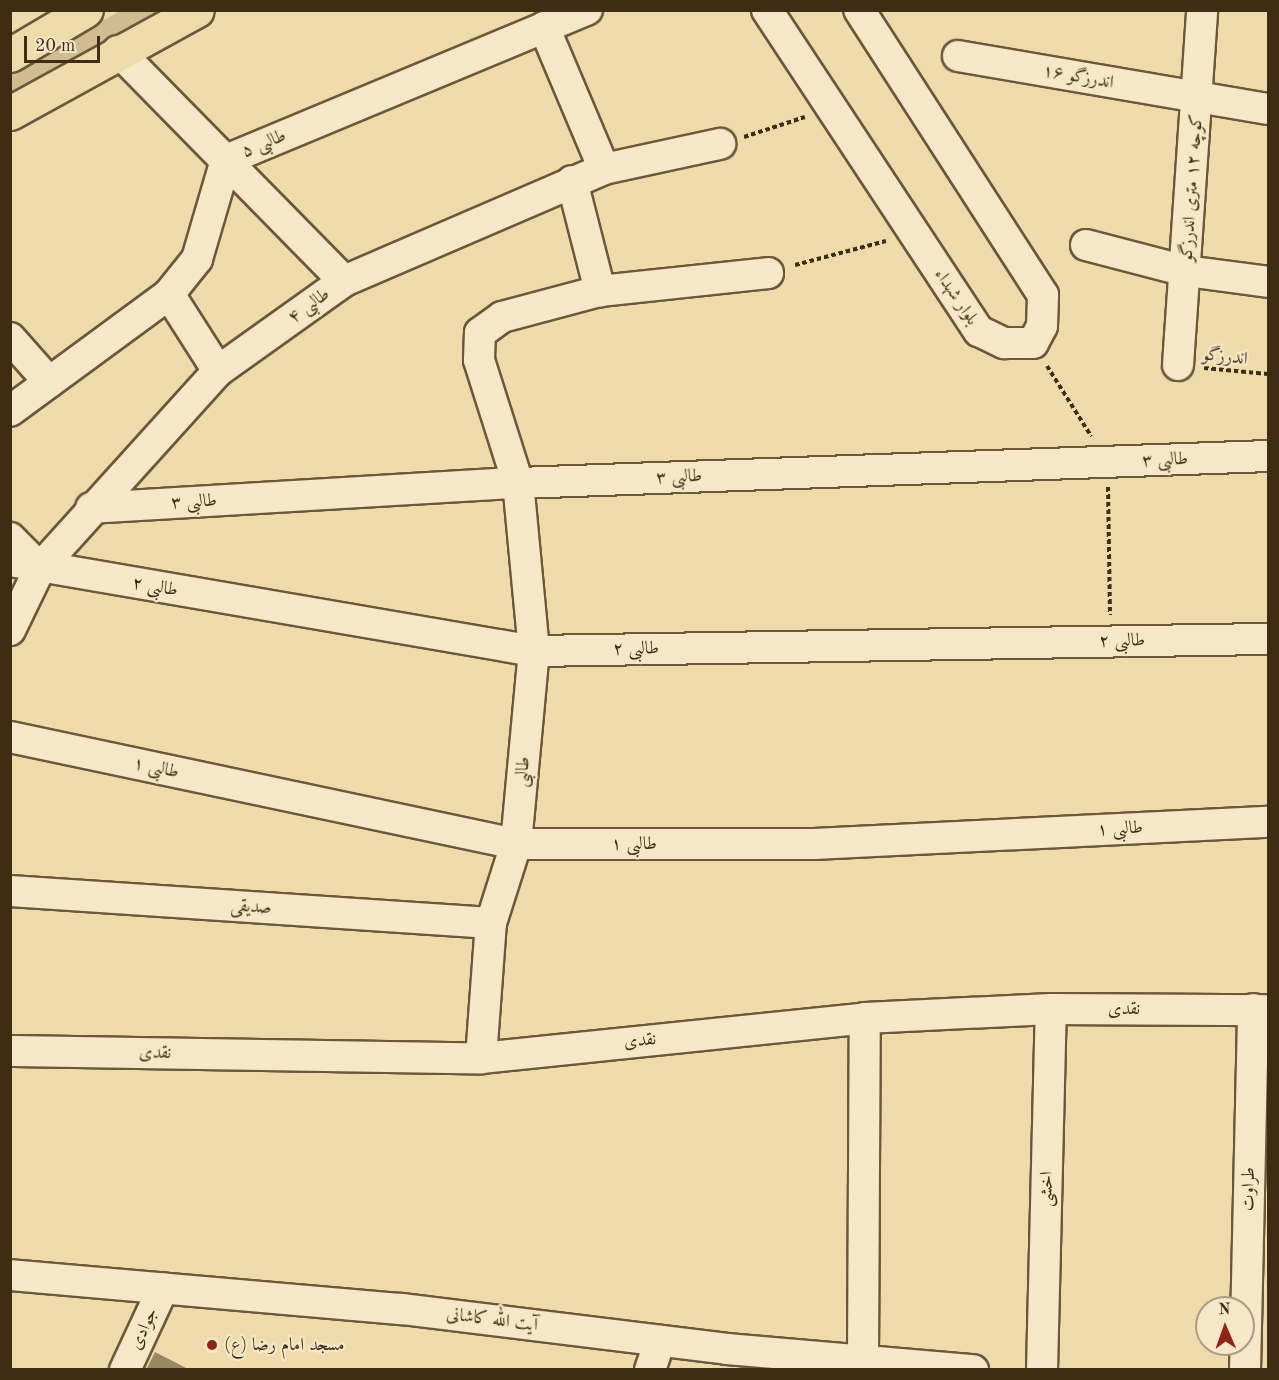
<!DOCTYPE html>
<html>
<head>
<meta charset="utf-8">
<style>
  body { margin:0 }
  #map { position:relative; width:1279px; height:1380px; overflow:hidden; background:#efdaab; font-family:"Old Standard TT",Amiri,serif }
  div>[style] { position:absolute }
  .green>* { inset:0; background:#d1bc91 }
  .building>* { inset:0; background:#9b8662 }
  .path>* { height:4px; margin-top:-2px; transform-origin:0; background:repeating-linear-gradient(90deg,#402c13 0 4.5px,transparent 0 7.5px) }
  .roads { filter:drop-shadow(2px 0 #6c5839) drop-shadow(-2px 0 #6c5839) drop-shadow(0 2px #6c5839) drop-shadow(0 -2px #6c5839) }
  .minor>* { height:30px; margin:-15px; padding:0 15px; transform-origin:15px; border-radius:15px; background:#f5e7c8 }
  .major>* { height:33px; margin:-16.5px; padding:0 16.5px; transform-origin:16.5px; border-radius:16.5px; background:#efdaab }
  .dots>* { width:16px; height:16px; translate:-50% -50%; box-sizing:border-box; border:3px solid #f5e7c8; border-radius:50% }
  span { translate:-50% -50%; white-space:nowrap; text-align:center; line-height:1.15; -webkit-text-stroke:4.5px #f5e7c8; paint-order:stroke }
  .street-label { font-size:18px; color:#402c13 }
  .poi-label { font-size:18px; color:#402c13 }
  .left { translate:0 -50%; text-align:left }
  .frame { position:absolute; inset:0; border:12px solid #402c13; pointer-events:none }
  .north { position:absolute; left:1195px; top:1296px; width:60px; height:60px; box-sizing:border-box; background:#f5e7c8; border:2px solid #ad9c80; border-radius:50%; rotate:358deg; font-size:16px; font-weight:700; line-height:24px; text-align:center; color:#402c13 }
  .north::after { content:''; display:block; margin:auto; width:21px; height:27px; background:#8f2418; clip-path:polygon(50% 0,100% 100%,50% 72%,0 100%) }
  .scale { position:absolute; left:24px; top:36px; width:76px; height:27px; box-sizing:border-box; border:3px solid #402c13; border-top:0; padding-left:8px; font-size:18px; line-height:21px; white-space:nowrap; color:#402c13; -webkit-text-stroke:4px #f5e7c8; paint-order:stroke }
</style>
</head>
<body>
<div id="map">
  <div class="green">
    <i style="clip-path:polygon(120px 11px,164px 11px,11px 97px,10px 72px)"></i>
  </div>
  <div class="building">
    <i style="clip-path:polygon(155px 1352px,190px 1370px,146px 1370px)"></i>
  </div>
  <div class="path">
    <i style="left:744px;top:137px;width:64px;rotate:-18.2deg"></i>
    <i style="left:795px;top:265px;width:94px;rotate:-14.8deg"></i>
    <i style="left:1047px;top:366px;width:83px;rotate:57.8deg"></i>
    <i style="left:1204px;top:368px;width:64px;rotate:5.4deg"></i>
    <i style="left:1108px;top:487px;width:128px;rotate:89.1deg"></i>
  </div>
  <div class="roads">
    <div class="minor">
      <i style="left:767px;top:10px;width:385px;rotate:56.6deg"></i>
      <i style="left:979px;top:331px;width:28px;rotate:26deg"></i>
      <i style="left:1004px;top:343px;width:29px"></i>
      <i style="left:1033px;top:343px;width:19px;rotate:-62deg"></i>
      <i style="left:1042px;top:326px;width:31px;rotate:-88deg"></i>
      <i style="left:1043px;top:295px;width:339px;rotate:-122.8deg"></i>
      <i style="left:544px;top:27px;width:154px;rotate:67.1deg"></i>
      <i style="left:118px;top:51px;width:322px;rotate:45.5deg"></i>
      <i style="left:958px;top:56px;width:314px;rotate:9.7deg"></i>
      <i style="left:572px;top:181px;width:114px;rotate:75.7deg"></i>
      <i style="left:1086px;top:245px;width:103px;rotate:14.6deg"></i>
      <i style="left:1186px;top:271px;width:83px;rotate:7.6deg"></i>
      <i style="left:169px;top:294px;width:91px;rotate:57.5deg"></i>
      <i style="left:10px;top:338px;width:59px;rotate:48.4deg"></i>
      <i style="left:1178px;top:365px;width:356px;rotate:-86.1deg"></i>
      <i style="left:10px;top:411px;width:197px;rotate:-36.3deg"></i>
      <i style="left:169px;top:294px;width:45px;rotate:-51.3deg"></i>
      <i style="left:197px;top:259px;width:103px;rotate:-73.7deg"></i>
      <i style="left:226px;top:160px;width:391px;rotate:-22.6deg"></i>
      <i style="left:91px;top:508px;width:428px;rotate:-3.4deg"></i>
      <i style="left:518px;top:483px;width:750px;rotate:-2.06deg"></i>
      <i style="left:10px;top:538px;width:42px;rotate:45deg"></i>
      <i style="left:10px;top:561px;width:532px;rotate:9.75deg"></i>
      <i style="left:534px;top:651px;width:734px;rotate:-0.94deg"></i>
      <i style="left:10px;top:630px;width:69px;rotate:-64.2deg"></i>
      <i style="left:40px;top:568px;width:266px;rotate:-47.9deg"></i>
      <i style="left:218px;top:371px;width:155px;rotate:-35.5deg"></i>
      <i style="left:344px;top:281px;width:283px;rotate:-23.3deg"></i>
      <i style="left:604px;top:169px;width:119px;rotate:-12.2deg"></i>
      <i style="left:10px;top:737px;width:517px;rotate:11.94deg"></i>
      <i style="left:516px;top:844px;width:298px"></i>
      <i style="left:814px;top:844px;width:455px;rotate:-2.8deg"></i>
      <i style="left:10px;top:891px;width:482px;rotate:3.8deg"></i>
      <i style="left:10px;top:1051px;width:471px;rotate:0.9deg"></i>
      <i style="left:481px;top:1058px;width:386px;rotate:-5.9deg"></i>
      <i style="left:865px;top:1018px;width:186px;rotate:-2.8deg"></i>
      <i style="left:1051px;top:1009px;width:217px;rotate:0.3deg"></i>
      <i style="left:481px;top:1058px;width:135px;rotate:-85.8deg"></i>
      <i style="left:491px;top:923px;width:83px;rotate:-72.4deg"></i>
      <i style="left:516px;top:844px;width:194px;rotate:-84.7deg"></i>
      <i style="left:534px;top:651px;width:169px;rotate:-95.4deg"></i>
      <i style="left:518px;top:483px;width:129px;rotate:-107.6deg"></i>
      <i style="left:479px;top:360px;width:27px;rotate:-88deg"></i>
      <i style="left:480px;top:333px;width:27px;rotate:-36deg"></i>
      <i style="left:502px;top:317px;width:101px;rotate:-14.9deg"></i>
      <i style="left:600px;top:291px;width:169px;rotate:-6.1deg"></i>
      <i style="left:10px;top:1275px;width:393px;rotate:5deg"></i>
      <i style="left:402px;top:1309px;width:327px;rotate:7deg"></i>
      <i style="left:727px;top:1349px;width:247px;rotate:4.9deg"></i>
      <i style="left:863px;top:1359px;width:341px;rotate:-89.7deg"></i>
      <i style="left:125px;top:1370px;width:90px;rotate:-65.1deg"></i>
      <i style="left:650px;top:1370px;width:31px;rotate:-71deg"></i>
      <i style="left:1042px;top:1370px;width:361px;rotate:-88.6deg"></i>
      <i style="left:1245px;top:1370px;width:361px;rotate:-88.7deg"></i>
    </div>
    <div class="major">
      <i style="left:10px;top:55px;width:88px;rotate:-30.6deg"></i>
      <i style="left:10px;top:113px;width:213px;rotate:-28.8deg"></i>
    </div>
  </div>
  <div class="dots">
    <i style="left:212px;top:1345px;background:#8f2418"></i>
  </div>
  <div class="street-label">
    <span style="left:1078px;top:77px;rotate:10deg">اندرزگو ۱۶</span>
    <span style="left:264px;top:144px;rotate:-23deg">طالبی ۵</span>
    <span style="left:1192px;top:188px;rotate:-86deg">کوچه ۱۲ متری اندرزگو</span>
    <span style="left:956px;top:297px;rotate:56deg">بلوار شهداء</span>
    <span style="left:309px;top:306px;rotate:-36deg">طالبی ۴</span>
    <span style="left:1225px;top:357px;rotate:6deg">اندرزگو</span>
    <span style="left:1165px;top:460px;rotate:-2deg">طالبی ۳</span>
    <span style="left:679px;top:477px;rotate:-2deg">طالبی ۳</span>
    <span style="left:194px;top:502px;rotate:-3deg">طالبی ۳</span>
    <span style="left:155px;top:587px;rotate:10deg">طالبی ۲</span>
    <span style="left:1122px;top:641px;rotate:-1deg">طالبی ۲</span>
    <span style="left:636px;top:649px;rotate:-1deg">طالبی ۲</span>
    <span style="left:156px;top:768px;rotate:12deg">طالبی ۱</span>
    <span style="left:523px;top:772px;rotate:-85deg">طالبی</span>
    <span style="left:1120px;top:829px;rotate:-3deg">طالبی ۱</span>
    <span style="left:634px;top:844px">طالبی ۱</span>
    <span style="left:251px;top:907px;rotate:4deg">صدیقی</span>
    <span style="left:1124px;top:1009px">نقدی</span>
    <span style="left:640px;top:1041px;rotate:-6deg">نقدی</span>
    <span style="left:155px;top:1053px;rotate:1deg">نقدی</span>
    <span style="left:1047px;top:1189px;rotate:-89deg">اخشی</span>
    <span style="left:1249px;top:1189px;rotate:-89deg">طراوت</span>
    <span style="left:492px;top:1320px;rotate:7deg">آیت الله کاشانی</span>
    <span style="left:144px;top:1329px;rotate:-65deg">جوادی</span>
  </div>
  <div class="poi-label">
    <span class="left" style="left:224px;top:1345px">مسجد امام رضا (ع)</span>
  </div>
  <div class="frame"></div>
  <div class="north">N</div>
  <div class="scale">20 m</div>
</div>
</body>
</html>
